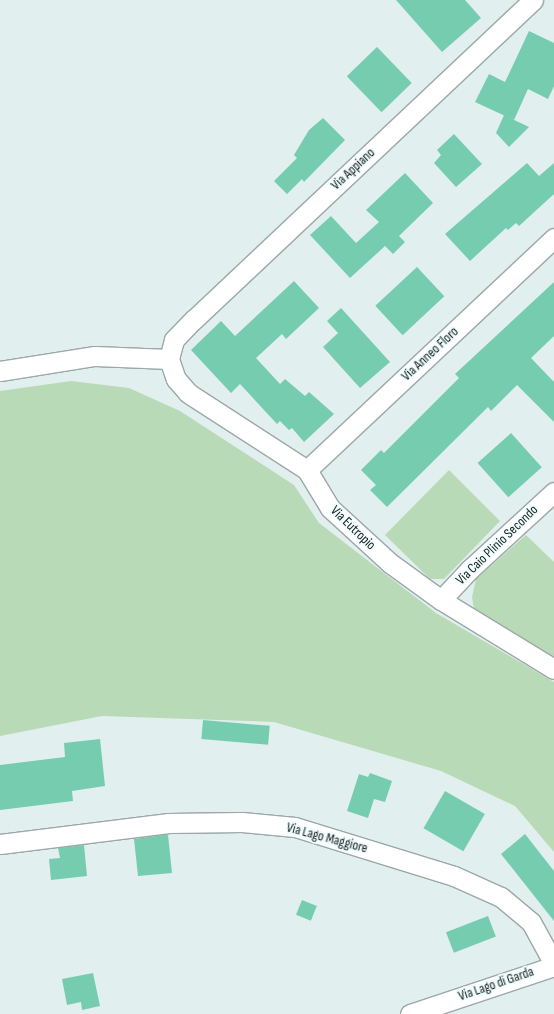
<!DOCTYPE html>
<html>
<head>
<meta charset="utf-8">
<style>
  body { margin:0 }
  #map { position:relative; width:554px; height:1014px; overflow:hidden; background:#e2efef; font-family:"Sofia Sans Condensed",sans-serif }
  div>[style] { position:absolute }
  .green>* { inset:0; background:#b9dab7 }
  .building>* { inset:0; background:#76ccaf; transform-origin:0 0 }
  .roads { filter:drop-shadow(1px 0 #9ca8a8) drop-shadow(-1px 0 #9ca8a8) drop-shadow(0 1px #9ca8a8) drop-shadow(0 -1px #9ca8a8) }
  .minor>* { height:19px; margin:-9.5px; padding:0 9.5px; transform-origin:9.5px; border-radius:9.5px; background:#fff }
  span { translate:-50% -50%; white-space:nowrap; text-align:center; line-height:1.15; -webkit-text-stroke:4px #effdfd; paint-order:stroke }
  .street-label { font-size:14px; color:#191e1e }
</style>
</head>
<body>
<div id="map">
  <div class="green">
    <i style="clip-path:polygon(71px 381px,129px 388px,180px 411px,294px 485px,319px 523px,436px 613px,554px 682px,554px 852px,515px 806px,441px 771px,274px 722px,102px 716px,0 736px,0 391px)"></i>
    <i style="clip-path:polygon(449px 470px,500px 521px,444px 579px,430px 579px,385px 535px)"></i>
    <i style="clip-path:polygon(526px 535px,554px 562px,554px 657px,474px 609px,472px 597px,476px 579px)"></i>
  </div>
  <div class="building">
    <i style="clip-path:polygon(396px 0,465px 0,481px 18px,442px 52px)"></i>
    <i style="clip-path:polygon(529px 31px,554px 43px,554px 86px,548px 99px,528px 89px,514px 120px,475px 102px,489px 74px,505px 82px)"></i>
    <i style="left:377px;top:47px;width:50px;height:42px;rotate:46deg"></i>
    <i style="clip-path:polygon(504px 115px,529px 127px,509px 147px,496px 133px)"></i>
    <i style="clip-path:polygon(323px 118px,345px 140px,304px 182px,302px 179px,287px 194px,274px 181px,297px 158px,294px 155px,309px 130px)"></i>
    <i style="clip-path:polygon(454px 134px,482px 164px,456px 187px,434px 163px,441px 155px,437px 150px)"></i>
    <i style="clip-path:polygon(527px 163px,539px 176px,554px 163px,554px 194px,519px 226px,516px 223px,508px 230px,506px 228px,470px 261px,445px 234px)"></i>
    <i style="clip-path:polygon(405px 173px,433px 203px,399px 236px,405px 242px,393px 254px,385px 246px,350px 278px,310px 235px,331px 216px,356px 243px,379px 222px,366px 210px)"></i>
    <i style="left:417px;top:267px;width:40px;height:57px;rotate:47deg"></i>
    <i style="clip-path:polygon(294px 281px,319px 308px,286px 339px,282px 334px,256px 358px,280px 384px,285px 379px,305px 396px,309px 392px,334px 414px,304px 442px,292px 428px,289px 430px,280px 421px,277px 424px,240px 384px,231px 393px,191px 350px,221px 321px,235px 336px)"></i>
    <i style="clip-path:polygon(554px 282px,554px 336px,531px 358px,554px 382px,554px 422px,517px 385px,491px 411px,488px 407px,387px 507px,370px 490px,376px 485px,361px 470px,381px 450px,384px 453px,459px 378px,455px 374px)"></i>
    <i style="clip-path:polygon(341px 308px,390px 362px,360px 388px,323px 347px,338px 333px,327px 321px)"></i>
    <i style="left:511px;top:433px;width:46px;height:45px;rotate:48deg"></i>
    <i style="left:203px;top:720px;width:67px;height:19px;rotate:5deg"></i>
    <i style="clip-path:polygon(100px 739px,105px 786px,72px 791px,73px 801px,0 810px,0 765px,65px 757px,64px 743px)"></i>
    <i style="clip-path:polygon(370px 773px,392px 781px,385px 802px,374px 799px,368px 818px,347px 811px,359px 774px,368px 777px)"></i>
    <i style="left:445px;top:791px;width:46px;height:43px;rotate:30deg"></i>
    <i style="clip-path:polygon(525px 834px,554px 871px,554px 921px,501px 854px)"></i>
    <i style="clip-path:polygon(163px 835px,168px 835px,172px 873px,138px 876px,134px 839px)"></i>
    <i style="clip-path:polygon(84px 845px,87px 876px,51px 880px,49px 859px,60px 858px,58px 848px)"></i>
    <i style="left:302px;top:900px;width:16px;height:16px;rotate:22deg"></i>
    <i style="left:488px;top:916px;width:22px;height:45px;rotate:69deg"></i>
    <i style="clip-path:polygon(93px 973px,100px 1006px,82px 1010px,81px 1002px,67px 1005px,62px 979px)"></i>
  </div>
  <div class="roads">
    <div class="minor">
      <i style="left:533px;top:0;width:465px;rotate:136.7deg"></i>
      <i style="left:194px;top:319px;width:29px;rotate:134deg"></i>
      <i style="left:174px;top:340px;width:20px;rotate:105deg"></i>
      <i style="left:169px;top:359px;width:21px;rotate:71deg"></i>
      <i style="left:176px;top:379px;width:18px;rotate:49deg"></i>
      <i style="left:188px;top:393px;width:142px;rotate:32.9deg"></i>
      <i style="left:307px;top:470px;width:44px;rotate:58.8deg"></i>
      <i style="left:330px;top:508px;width:81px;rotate:42.5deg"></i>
      <i style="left:390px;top:563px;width:63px;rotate:36deg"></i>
      <i style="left:441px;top:600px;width:132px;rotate:31.4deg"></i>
      <i style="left:0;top:371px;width:96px;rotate:-9deg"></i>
      <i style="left:95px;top:356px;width:74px;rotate:2.3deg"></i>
      <i style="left:307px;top:470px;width:339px;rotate:-43.2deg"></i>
      <i style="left:441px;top:600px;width:42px;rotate:-46.9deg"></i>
      <i style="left:470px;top:569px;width:114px;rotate:-42.5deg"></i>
      <i style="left:0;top:844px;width:170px;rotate:-7.1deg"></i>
      <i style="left:169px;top:823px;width:73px;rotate:-0.8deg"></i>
      <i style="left:242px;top:822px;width:53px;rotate:5.4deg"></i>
      <i style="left:295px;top:827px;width:166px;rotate:17.1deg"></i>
      <i style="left:454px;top:876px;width:51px;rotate:24.1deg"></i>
      <i style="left:501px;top:897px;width:39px;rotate:40deg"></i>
      <i style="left:531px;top:922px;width:48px;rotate:61.3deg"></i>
      <i style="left:410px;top:1014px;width:152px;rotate:-18.4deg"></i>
    </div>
  </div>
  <div class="street-label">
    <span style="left:353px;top:169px;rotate:-43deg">Via Appiano</span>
    <span style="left:430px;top:354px;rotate:-43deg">Via Anneo Floro</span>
    <span style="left:353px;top:528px;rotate:44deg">Via Eutropio</span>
    <span style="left:497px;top:545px;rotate:-44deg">Via Caio Plinio Secondo</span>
    <span style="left:327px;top:838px;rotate:15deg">Via Lago Maggiore</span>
    <span style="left:496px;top:984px;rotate:-19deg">Via Lago di Garda</span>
  </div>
</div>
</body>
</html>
